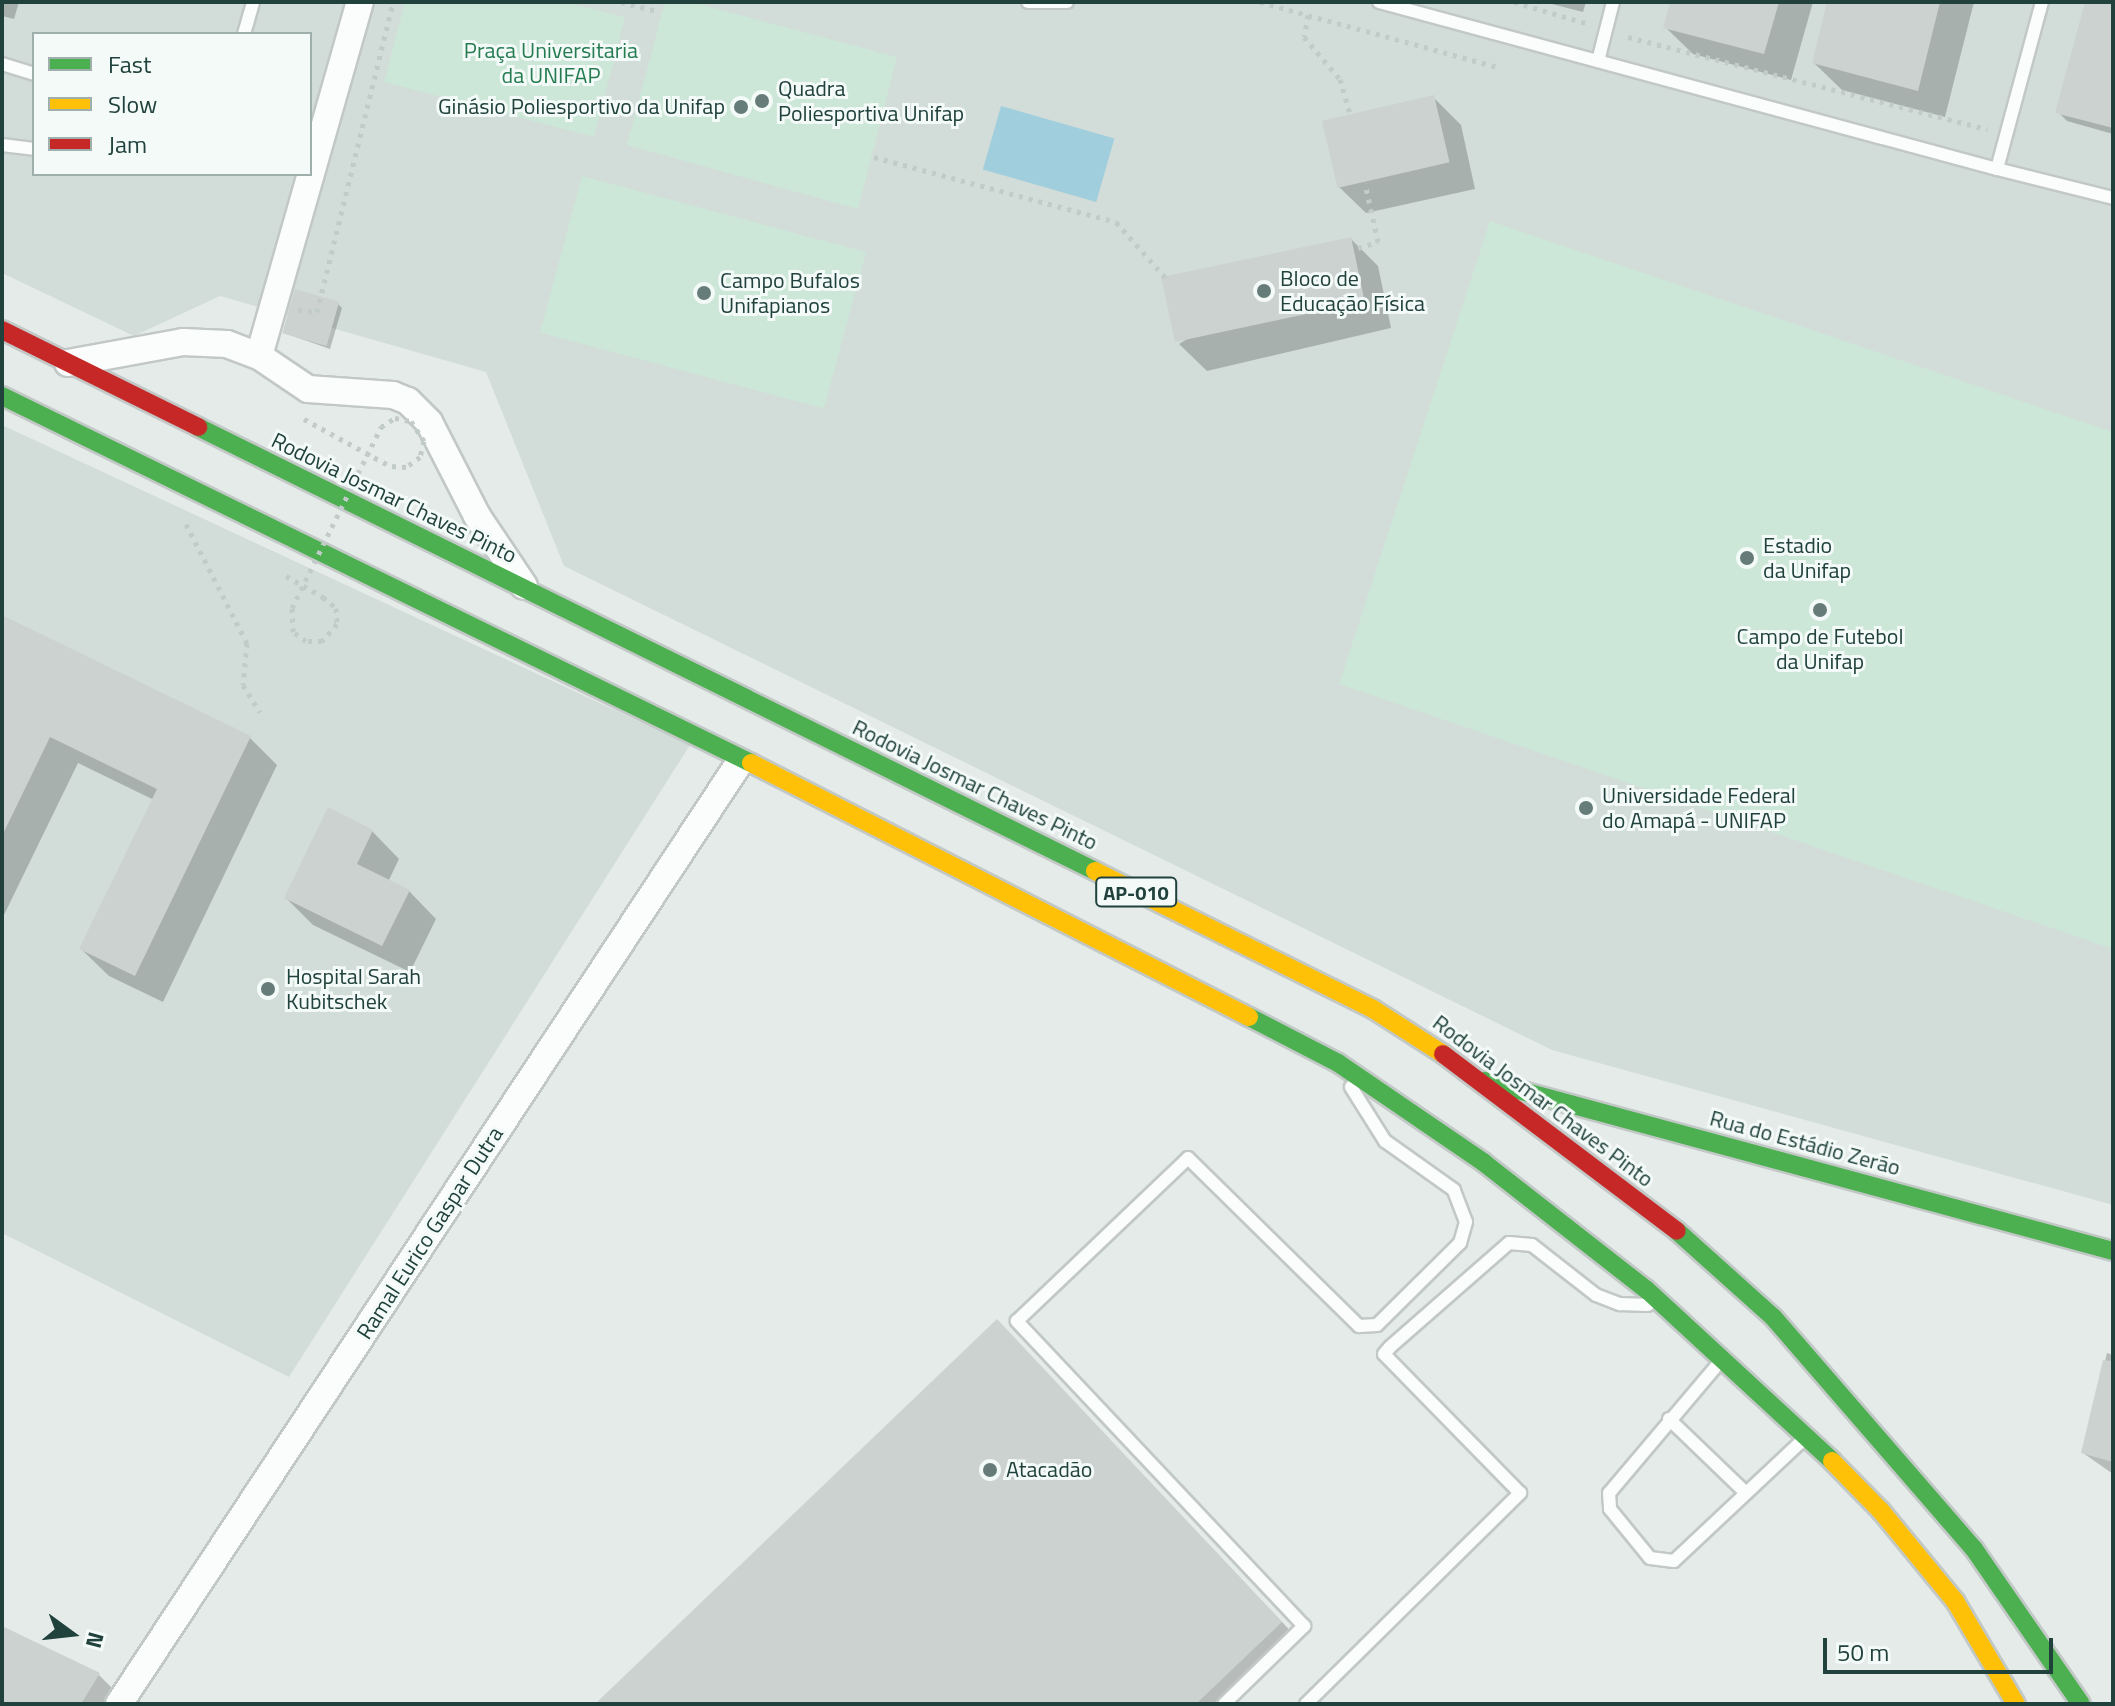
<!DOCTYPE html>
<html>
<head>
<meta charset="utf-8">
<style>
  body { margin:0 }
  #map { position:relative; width:2115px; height:1706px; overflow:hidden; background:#e5ebe9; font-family:"Titillium Web",sans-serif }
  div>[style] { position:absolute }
  .built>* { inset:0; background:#d2ddd9 }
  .green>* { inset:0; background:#cce6d7; transform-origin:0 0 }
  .water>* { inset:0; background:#a1cedd; transform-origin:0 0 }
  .shadow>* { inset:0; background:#0003 }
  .building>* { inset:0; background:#ccd2d0; transform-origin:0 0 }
  .path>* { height:5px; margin-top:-2.5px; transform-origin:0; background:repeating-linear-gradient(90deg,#c1cbc9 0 4px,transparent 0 10px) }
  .roads { filter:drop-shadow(2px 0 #c2c8c6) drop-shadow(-2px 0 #c2c8c6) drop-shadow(0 2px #c2c8c6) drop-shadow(0 -2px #c2c8c6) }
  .lane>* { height:12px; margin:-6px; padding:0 6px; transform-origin:6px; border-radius:6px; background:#fbfcfc }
  .street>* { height:26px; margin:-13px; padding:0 13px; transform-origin:13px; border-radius:13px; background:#fbfcfc }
  .fast>* { height:18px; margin:-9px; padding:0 9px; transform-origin:9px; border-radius:9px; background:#4caf50 }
  .slow>* { height:18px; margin:-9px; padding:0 9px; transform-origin:9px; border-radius:9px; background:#ffc107 }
  .jam>* { height:18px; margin:-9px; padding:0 9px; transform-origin:9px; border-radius:9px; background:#c62828 }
  .path-bridge>* { height:5px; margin-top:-2.5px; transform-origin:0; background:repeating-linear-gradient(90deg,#c1cbc9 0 4px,transparent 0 10px) }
  .dots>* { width:22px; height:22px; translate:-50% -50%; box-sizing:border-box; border:4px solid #f3faf7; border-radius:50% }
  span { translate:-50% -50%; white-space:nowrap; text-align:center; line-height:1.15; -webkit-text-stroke:6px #f3faf7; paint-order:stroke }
  .shield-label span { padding:2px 6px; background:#f3faf7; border:2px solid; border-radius:6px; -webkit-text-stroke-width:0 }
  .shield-label { font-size:20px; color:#20413c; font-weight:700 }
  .park-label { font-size:22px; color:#257c52 }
  .poi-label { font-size:22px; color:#20413c }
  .left { translate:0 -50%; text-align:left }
  .right { translate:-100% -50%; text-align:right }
  .street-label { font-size:22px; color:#20413c }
  .frame { position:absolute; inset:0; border:4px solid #20413c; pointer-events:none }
  .legend { position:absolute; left:32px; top:32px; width:280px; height:144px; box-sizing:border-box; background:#f3faf7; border:2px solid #9fb0ac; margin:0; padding:10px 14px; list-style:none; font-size:24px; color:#20413c }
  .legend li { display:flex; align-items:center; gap:16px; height:40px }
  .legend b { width:40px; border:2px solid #9fb0ac }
  .north { position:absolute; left:32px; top:1594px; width:80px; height:80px; -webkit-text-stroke:6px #f3faf7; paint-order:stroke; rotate:105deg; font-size:22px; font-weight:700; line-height:32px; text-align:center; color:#20413c }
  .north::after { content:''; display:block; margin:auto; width:28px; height:36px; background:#20413c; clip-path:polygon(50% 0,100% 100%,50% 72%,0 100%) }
  .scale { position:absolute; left:1823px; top:1638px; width:230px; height:36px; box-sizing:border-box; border:4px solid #20413c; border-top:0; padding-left:10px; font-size:24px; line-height:28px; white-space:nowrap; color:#20413c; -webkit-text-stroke:6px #f3faf7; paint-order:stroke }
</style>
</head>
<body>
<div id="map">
  <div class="built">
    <i style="clip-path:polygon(evenodd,2px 2px,2113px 2px,2113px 1205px,1552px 1050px,564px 566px,486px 372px,220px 296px,134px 336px,2px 273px,2px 2px,34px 34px,310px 34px,310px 174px,34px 174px,34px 34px)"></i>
    <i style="clip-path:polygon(2px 425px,690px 745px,289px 1377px,2px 1233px)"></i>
  </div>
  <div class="green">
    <i style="clip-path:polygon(405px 2px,565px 2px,625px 17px,594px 137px,384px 82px)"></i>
    <i style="clip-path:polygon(665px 2px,691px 2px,897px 57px,858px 209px,627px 145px)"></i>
    <i style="left:582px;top:176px;width:294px;height:162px;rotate:15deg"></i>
    <i style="clip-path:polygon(1490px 221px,2113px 432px,2113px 949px,1339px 684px)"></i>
  </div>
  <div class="water">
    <i style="left:1001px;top:106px;width:118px;height:66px;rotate:16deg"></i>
  </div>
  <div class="shadow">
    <i style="clip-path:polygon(2px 2px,19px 2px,14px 19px,2px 16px)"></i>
    <i style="clip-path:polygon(1544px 2px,1586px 2px,1583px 12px)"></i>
    <i style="clip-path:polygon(1672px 2px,1813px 2px,1791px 80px,1693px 54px,1665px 27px)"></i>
    <i style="clip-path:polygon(1829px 2px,1974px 2px,1945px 117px,1842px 90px,1814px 63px)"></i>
    <i style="clip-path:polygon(2087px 2px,2113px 2px,2113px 134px,2067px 121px,2058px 112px)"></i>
    <i style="clip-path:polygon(1434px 98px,1461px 125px,1475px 189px,1366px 213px,1338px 186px)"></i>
    <i style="clip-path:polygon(1351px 239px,1378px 266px,1391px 328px,1207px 371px,1179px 344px)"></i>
    <i style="clip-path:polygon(338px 304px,342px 308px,330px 349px,284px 333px)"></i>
    <i style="clip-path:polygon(2px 617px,250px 738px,277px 765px,163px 1002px,109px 976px,81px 949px,154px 800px,78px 763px,2px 919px)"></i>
    <i style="clip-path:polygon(372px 831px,399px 859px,388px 882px,409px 891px,436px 919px,410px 972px,313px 925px,286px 898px)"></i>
    <i style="clip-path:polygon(1016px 1341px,1300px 1641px,1234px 1704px,598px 1704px)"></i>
    <i style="clip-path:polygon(2107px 1353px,2113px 1355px,2113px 1474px,2083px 1453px)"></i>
    <i style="clip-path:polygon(2px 1628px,99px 1675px,117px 1693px,111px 1704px,2px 1704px)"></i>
  </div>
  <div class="building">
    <i style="clip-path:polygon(1670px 2px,1779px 2px,1764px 54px,1663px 28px)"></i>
    <i style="clip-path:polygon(1827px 2px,1940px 2px,1918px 91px,1812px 63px)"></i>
    <i style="clip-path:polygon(2085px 2px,2113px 2px,2113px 128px,2055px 113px)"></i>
    <i style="left:1434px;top:95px;width:69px;height:115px;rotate:77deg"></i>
    <i style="left:1351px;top:237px;width:66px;height:194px;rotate:78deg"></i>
    <i style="left:295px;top:289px;width:46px;height:46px;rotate:16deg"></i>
    <i style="clip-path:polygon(2px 615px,251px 736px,135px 976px,79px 949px,157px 789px,50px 737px,2px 836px)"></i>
    <i style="clip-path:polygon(328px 807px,373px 830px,357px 864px,410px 890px,382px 946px,284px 898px)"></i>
    <i style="clip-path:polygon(997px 1319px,1282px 1622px,1196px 1704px,595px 1704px)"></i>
    <i style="clip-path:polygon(2103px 1360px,2113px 1361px,2113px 1462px,2081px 1453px)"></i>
    <i style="clip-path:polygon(2px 1626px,100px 1673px,81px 1704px,2px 1704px)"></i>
  </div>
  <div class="path">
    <i style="left:621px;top:2px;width:36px;rotate:14deg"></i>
    <i style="left:1260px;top:2px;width:250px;rotate:15.3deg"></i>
    <i style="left:1514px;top:2px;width:75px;rotate:16.3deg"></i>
    <i style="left:1308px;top:15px;width:22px;rotate:100deg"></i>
    <i style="left:1304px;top:37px;width:55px;rotate:49.4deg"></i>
    <i style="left:1340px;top:79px;width:36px;rotate:74deg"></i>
    <i style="left:1628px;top:37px;width:371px;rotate:14.4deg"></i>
    <i style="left:874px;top:157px;width:251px;rotate:15deg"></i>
    <i style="left:1116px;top:222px;width:74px;rotate:48.3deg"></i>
    <i style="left:1358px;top:248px;width:21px;rotate:-17deg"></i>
    <i style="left:1378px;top:242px;width:60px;rotate:-102.4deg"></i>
    <i style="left:298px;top:310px;width:19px;rotate:6deg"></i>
    <i style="left:317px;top:312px;width:319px;rotate:-76.2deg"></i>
    <i style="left:304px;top:419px;width:98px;rotate:28.7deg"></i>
    <i style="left:186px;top:524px;width:134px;rotate:62.9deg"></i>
    <i style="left:247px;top:643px;width:42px;rotate:95.4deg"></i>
    <i style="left:243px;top:685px;width:32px;rotate:58deg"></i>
    <i style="left:286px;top:576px;width:43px;rotate:29.6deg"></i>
  </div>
  <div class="roads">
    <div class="lane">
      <i style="left:1028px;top:2px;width:39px"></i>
      <i style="left:1379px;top:2px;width:640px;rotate:15.12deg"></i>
      <i style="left:2042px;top:2px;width:173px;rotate:105.1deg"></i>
      <i style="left:1997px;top:169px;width:120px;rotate:14deg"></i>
      <i style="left:244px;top:34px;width:33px;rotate:-74deg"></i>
      <i style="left:1598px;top:61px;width:61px;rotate:-75.7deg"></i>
      <i style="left:2px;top:64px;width:34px;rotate:17deg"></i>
      <i style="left:2px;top:145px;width:32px;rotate:7deg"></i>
      <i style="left:1719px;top:1363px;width:170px;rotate:130.2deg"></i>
      <i style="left:1609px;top:1493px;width:16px;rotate:86deg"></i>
      <i style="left:1610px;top:1509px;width:63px;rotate:50.8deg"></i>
      <i style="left:1650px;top:1558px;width:24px;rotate:7deg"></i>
      <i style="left:1674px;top:1561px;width:178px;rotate:-43.2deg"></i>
      <i style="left:1669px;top:1419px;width:107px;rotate:43.9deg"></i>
      <i style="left:1224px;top:1704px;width:112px;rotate:-44.3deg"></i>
      <i style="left:1304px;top:1626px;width:419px;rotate:-133.3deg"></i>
      <i style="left:1017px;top:1321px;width:236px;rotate:-43.6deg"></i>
      <i style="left:1188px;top:1158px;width:240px;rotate:44.5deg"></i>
      <i style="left:1359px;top:1326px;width:18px;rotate:-3deg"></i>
      <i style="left:1377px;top:1325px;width:117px;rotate:-44.7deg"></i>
      <i style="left:1460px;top:1243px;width:22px;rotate:-74deg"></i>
      <i style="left:1466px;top:1222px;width:34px;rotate:-111deg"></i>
      <i style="left:1454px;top:1190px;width:85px;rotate:-144.6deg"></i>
      <i style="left:1385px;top:1141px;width:64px;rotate:-122.2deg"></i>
      <i style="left:1306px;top:1704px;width:301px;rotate:-44.6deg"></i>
      <i style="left:1520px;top:1493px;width:194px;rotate:-134.4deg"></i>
      <i style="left:1384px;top:1354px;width:9px;rotate:-49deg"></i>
      <i style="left:1390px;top:1347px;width:158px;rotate:-41.2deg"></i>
      <i style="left:1509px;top:1243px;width:23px;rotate:5deg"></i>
      <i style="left:1532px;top:1245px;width:81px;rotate:38deg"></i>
      <i style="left:1596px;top:1295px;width:26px;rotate:21deg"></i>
      <i style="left:1620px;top:1304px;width:28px;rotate:2deg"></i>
    </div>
    <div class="street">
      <i style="left:259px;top:356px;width:368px;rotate:-74.1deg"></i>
      <i style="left:68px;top:363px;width:117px;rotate:-10.3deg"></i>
      <i style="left:183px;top:342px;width:44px;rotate:2.6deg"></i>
      <i style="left:227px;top:344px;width:34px;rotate:21deg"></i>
      <i style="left:259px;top:356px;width:59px;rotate:34deg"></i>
      <i style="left:308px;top:389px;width:85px;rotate:4deg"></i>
      <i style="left:393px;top:395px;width:16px;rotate:22deg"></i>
      <i style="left:408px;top:401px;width:30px;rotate:45deg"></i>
      <i style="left:429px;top:422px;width:106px;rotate:62.9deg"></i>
      <i style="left:477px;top:516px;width:84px;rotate:56.1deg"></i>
      <i style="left:119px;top:1704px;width:1128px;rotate:-56.61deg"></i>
    </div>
    <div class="fast">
      <i style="left:2px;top:396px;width:834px;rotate:26.1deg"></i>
      <i style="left:198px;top:427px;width:1001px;rotate:26.33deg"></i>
      <i style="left:1249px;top:1017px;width:100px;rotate:27.3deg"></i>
      <i style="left:1338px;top:1063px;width:176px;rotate:34.3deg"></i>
      <i style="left:1483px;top:1162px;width:208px;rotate:38deg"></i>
      <i style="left:1647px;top:1290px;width:252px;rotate:42.7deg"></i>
      <i style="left:1485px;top:1081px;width:651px;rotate:15.15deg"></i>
      <i style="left:1677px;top:1231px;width:129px;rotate:41.9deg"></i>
      <i style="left:1773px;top:1317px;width:307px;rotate:49.1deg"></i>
      <i style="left:1974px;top:1549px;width:188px;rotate:55.4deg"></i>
    </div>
    <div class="slow">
      <i style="left:751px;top:763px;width:559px;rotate:27.02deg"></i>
      <i style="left:1095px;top:871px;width:310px;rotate:26.4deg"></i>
      <i style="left:1373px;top:1009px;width:83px;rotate:32.7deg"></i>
      <i style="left:1832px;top:1461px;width:70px;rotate:45.6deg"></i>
      <i style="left:1881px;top:1511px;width:117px;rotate:50.6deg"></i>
      <i style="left:1955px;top:1601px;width:120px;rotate:59.4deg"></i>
    </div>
    <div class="jam">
      <i style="left:2px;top:330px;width:219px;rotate:26.3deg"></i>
      <i style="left:1443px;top:1054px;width:293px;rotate:37.1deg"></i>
    </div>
  </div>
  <div class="path-bridge">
    <i style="left:323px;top:597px;width:17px;rotate:40deg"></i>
    <i style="left:336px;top:608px;width:16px;rotate:86deg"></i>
    <i style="left:337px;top:624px;width:23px;rotate:131deg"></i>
    <i style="left:322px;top:641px;width:16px;rotate:180deg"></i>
    <i style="left:306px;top:641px;width:16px;rotate:-145deg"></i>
    <i style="left:293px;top:632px;width:24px;rotate:-92deg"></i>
    <i style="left:292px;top:608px;width:202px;rotate:-63.8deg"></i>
    <i style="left:381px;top:427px;width:17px;rotate:-33deg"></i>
    <i style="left:395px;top:418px;width:16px;rotate:11deg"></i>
    <i style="left:411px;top:421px;width:24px;rotate:57deg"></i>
    <i style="left:424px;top:441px;width:16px;rotate:104deg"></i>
    <i style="left:420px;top:457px;width:17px;rotate:144deg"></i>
    <i style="left:406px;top:467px;width:16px;rotate:-176deg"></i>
  </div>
  <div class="dots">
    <i style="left:762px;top:101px;background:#657c79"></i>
    <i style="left:741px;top:107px;background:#657c79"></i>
    <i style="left:1264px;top:291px;background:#657c79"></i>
    <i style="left:704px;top:293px;background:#657c79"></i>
    <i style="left:1747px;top:558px;background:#657c79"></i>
    <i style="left:1820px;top:610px;background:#657c79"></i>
    <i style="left:1586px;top:808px;background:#657c79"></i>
    <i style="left:268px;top:989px;background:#657c79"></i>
    <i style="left:990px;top:1470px;background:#657c79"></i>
  </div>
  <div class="shield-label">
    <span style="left:1136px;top:892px">AP-010</span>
  </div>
  <div class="park-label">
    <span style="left:551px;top:63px">Praça Universitaria<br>da UNIFAP</span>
  </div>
  <div class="poi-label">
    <span class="left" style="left:778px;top:101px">Quadra<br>Poliesportiva Unifap</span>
    <span class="right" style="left:725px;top:107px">Ginásio Poliesportivo da Unifap</span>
    <span class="left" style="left:1280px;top:291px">Bloco de<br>Educação Física</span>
    <span class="left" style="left:720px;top:293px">Campo Bufalos<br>Unifapianos</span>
    <span class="left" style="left:1763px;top:558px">Estadio<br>da Unifap</span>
    <span style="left:1820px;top:649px">Campo de Futebol<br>da Unifap</span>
    <span class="left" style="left:1602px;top:808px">Universidade Federal<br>do Amapá - UNIFAP</span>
    <span class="left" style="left:286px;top:989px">Hospital Sarah<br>Kubitschek</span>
    <span class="left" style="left:1006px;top:1470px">Atacadão</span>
  </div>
  <div class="street-label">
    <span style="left:394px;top:498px;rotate:26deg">Rodovia Josmar Chaves Pinto</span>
    <span style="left:975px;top:785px;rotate:26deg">Rodovia Josmar Chaves Pinto</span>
    <span style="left:1543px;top:1101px;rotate:37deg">Rodovia Josmar Chaves Pinto</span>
    <span style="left:1805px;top:1143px;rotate:15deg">Rua do Estádio Zerão</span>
    <span style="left:430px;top:1233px;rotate:-57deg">Ramal Eurico Gaspar Dutra</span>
  </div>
  <div class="frame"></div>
  <ul class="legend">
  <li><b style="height:10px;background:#4caf50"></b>Fast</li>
  <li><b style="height:10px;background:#ffc107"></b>Slow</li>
  <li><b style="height:10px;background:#c62828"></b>Jam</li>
  </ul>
  <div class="north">N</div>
  <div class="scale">50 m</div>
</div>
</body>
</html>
